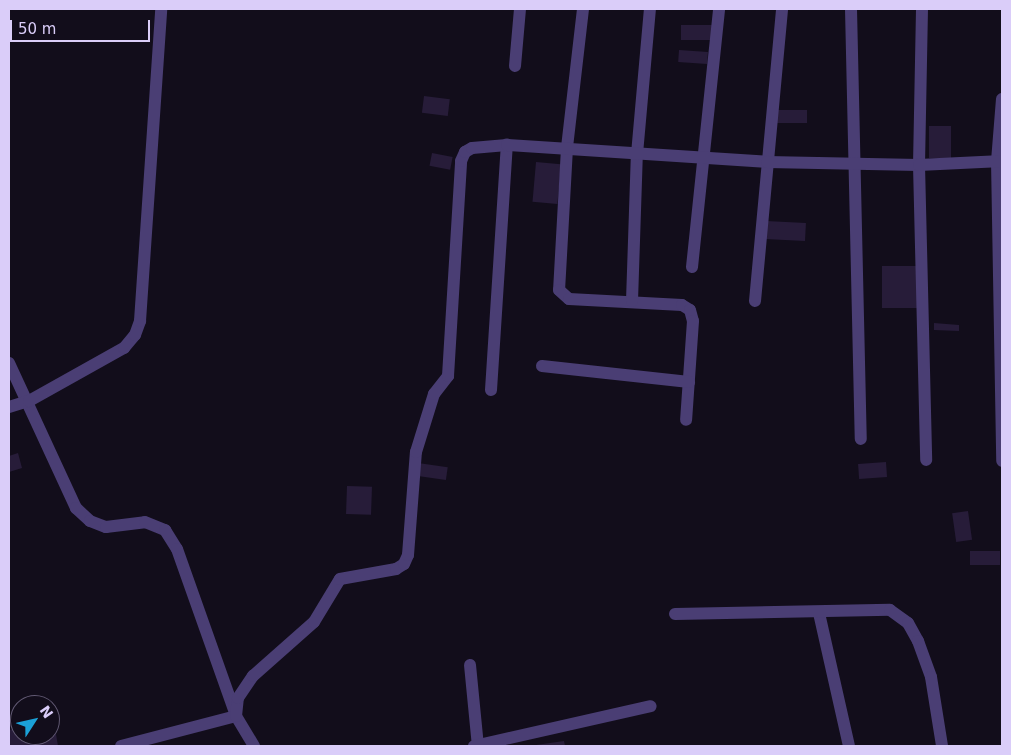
<!DOCTYPE html>
<html>
<head>
<meta charset="utf-8">
<style>
  body { margin:0 }
  #map { position:relative; width:1011px; height:755px; overflow:hidden; background:#120d1b; font-family:"DejaVu Sans",sans-serif }
  div>[style] { position:absolute }
  .building>* { inset:0; background:#271c39; transform-origin:0 0 }
  .minor>* { height:12px; margin:-6px; padding:0 6px; transform-origin:6px; border-radius:6px; background:#4a3e74 }
  span { translate:-50% -50%; white-space:nowrap; text-align:center; line-height:1.15; -webkit-text-stroke:4.5px #120d1b; paint-order:stroke }
  .frame { position:absolute; inset:0; border:10px solid #dacdf9; pointer-events:none }
  .north { position:absolute; left:10px; top:695px; width:50px; height:50px; box-sizing:border-box; background:#120d1b; border:1px solid #625a74; border-radius:50%; rotate:55deg; font-size:14px; font-weight:700; line-height:20px; text-align:center; color:#dacdf9 }
  .north::after { content:''; display:block; margin:auto; width:18px; height:22px; background:#1ba1d7; clip-path:polygon(50% 0,100% 100%,50% 72%,0 100%) }
  .scale { position:absolute; left:10px; top:20px; width:140px; height:22px; box-sizing:border-box; border:2px solid #dacdf9; border-top:0; padding-left:6px; font-size:15px; line-height:18px; white-space:nowrap; color:#dacdf9; -webkit-text-stroke:4px #120d1b; paint-order:stroke }
</style>
</head>
<body>
<div id="map">
  <div class="building">
    <i style="left:681px;top:25px;width:31px;height:15px"></i>
    <i style="left:679px;top:50px;width:29px;height:12px;rotate:4deg"></i>
    <i style="left:424px;top:96px;width:26px;height:17px;rotate:7deg"></i>
    <i style="left:776px;top:110px;width:31px;height:13px"></i>
    <i style="left:951px;top:126px;width:32px;height:22px;rotate:90deg"></i>
    <i style="left:432px;top:153px;width:21px;height:13px;rotate:11deg"></i>
    <i style="left:536px;top:162px;width:25px;height:40px;rotate:5deg"></i>
    <i style="left:766px;top:221px;width:40px;height:18px;rotate:3deg"></i>
    <i style="left:882px;top:266px;width:36px;height:42px"></i>
    <i style="clip-path:polygon(934px 323px,959px 325px,959px 331px,934px 330px)"></i>
    <i style="clip-path:polygon(18px 453px,22px 468px,9px 472px,9px 456px)"></i>
    <i style="left:886px;top:462px;width:15px;height:28px;rotate:86deg"></i>
    <i style="left:418px;top:463px;width:30px;height:13px;rotate:8deg"></i>
    <i style="left:347px;top:486px;width:25px;height:28px;rotate:2deg"></i>
    <i style="left:968px;top:511px;width:29px;height:16px;rotate:82deg"></i>
    <i style="left:1000px;top:551px;width:14px;height:30px;rotate:90deg"></i>
    <i style="clip-path:polygon(54px 722px,58px 746px,9px 746px,9px 730px,20px 728px,20px 735px,50px 735px,50px 723px)"></i>
    <i style="clip-path:polygon(564px 741px,565px 746px,537px 746px,536px 745px)"></i>
  </div>
  <div class="minor">
    <i style="left:583px;top:9px;width:140px;rotate:96.6deg"></i>
    <i style="left:567px;top:148px;width:142px;rotate:93.2deg"></i>
    <i style="left:559px;top:290px;width:13px;rotate:42deg"></i>
    <i style="left:569px;top:299px;width:113px;rotate:3deg"></i>
    <i style="left:682px;top:305px;width:9px;rotate:32deg"></i>
    <i style="left:690px;top:310px;width:11px;rotate:75deg"></i>
    <i style="left:693px;top:321px;width:99px;rotate:94deg"></i>
    <i style="left:851px;top:9px;width:430px;rotate:88.7deg"></i>
    <i style="left:922px;top:9px;width:156px;rotate:91.1deg"></i>
    <i style="left:919px;top:165px;width:295px;rotate:88.6deg"></i>
    <i style="left:515px;top:66px;width:57px;rotate:-85deg"></i>
    <i style="left:1002px;top:99px;width:62px;rotate:94.6deg"></i>
    <i style="left:997px;top:161px;width:300px;rotate:89deg"></i>
    <i style="left:692px;top:267px;width:259px;rotate:-84deg"></i>
    <i style="left:632px;top:301px;width:147px;rotate:-88.1deg"></i>
    <i style="left:637px;top:154px;width:146px;rotate:-84.9deg"></i>
    <i style="left:755px;top:301px;width:293px;rotate:-84.7deg"></i>
    <i style="left:9px;top:363px;width:160px;rotate:65.2deg"></i>
    <i style="left:76px;top:508px;width:19px;rotate:43deg"></i>
    <i style="left:90px;top:521px;width:17px;rotate:21deg"></i>
    <i style="left:106px;top:527px;width:39px;rotate:-7deg"></i>
    <i style="left:145px;top:522px;width:22px;rotate:22deg"></i>
    <i style="left:165px;top:530px;width:22px;rotate:58deg"></i>
    <i style="left:177px;top:549px;width:177px;rotate:70.5deg"></i>
    <i style="left:236px;top:716px;width:35px;rotate:59deg"></i>
    <i style="left:542px;top:366px;width:148px;rotate:6.2deg"></i>
    <i style="left:491px;top:390px;width:246px;rotate:-86.3deg"></i>
    <i style="left:9px;top:407px;width:21px;rotate:-17deg"></i>
    <i style="left:29px;top:401px;width:109px;rotate:-29.2deg"></i>
    <i style="left:124px;top:348px;width:17px;rotate:-50deg"></i>
    <i style="left:135px;top:335px;width:15px;rotate:-70deg"></i>
    <i style="left:140px;top:321px;width:313px;rotate:-86.1deg"></i>
    <i style="left:819px;top:613px;width:136px;rotate:77.3deg"></i>
    <i style="left:675px;top:614px;width:215px;rotate:-1.1deg"></i>
    <i style="left:890px;top:610px;width:22px;rotate:36deg"></i>
    <i style="left:908px;top:623px;width:21px;rotate:61deg"></i>
    <i style="left:918px;top:641px;width:38px;rotate:70deg"></i>
    <i style="left:931px;top:677px;width:70px;rotate:80.9deg"></i>
    <i style="left:470px;top:665px;width:81px;rotate:84.4deg"></i>
    <i style="left:121px;top:746px;width:119px;rotate:-14.6deg"></i>
    <i style="left:236px;top:716px;width:18px;rotate:-84deg"></i>
    <i style="left:238px;top:698px;width:27px;rotate:-56deg"></i>
    <i style="left:253px;top:676px;width:81px;rotate:-41.5deg"></i>
    <i style="left:314px;top:622px;width:50px;rotate:-58.8deg"></i>
    <i style="left:340px;top:579px;width:57px;rotate:-10.1deg"></i>
    <i style="left:396px;top:569px;width:9px;rotate:-32deg"></i>
    <i style="left:404px;top:564px;width:10px;rotate:-66deg"></i>
    <i style="left:408px;top:555px;width:103px;rotate:-85.6deg"></i>
    <i style="left:416px;top:452px;width:61px;rotate:-72.8deg"></i>
    <i style="left:434px;top:394px;width:23px;rotate:-52deg"></i>
    <i style="left:448px;top:376px;width:215px;rotate:-86.5deg"></i>
    <i style="left:461px;top:161px;width:10px;rotate:-66deg"></i>
    <i style="left:465px;top:152px;width:8px;rotate:-30deg"></i>
    <i style="left:472px;top:148px;width:35px;rotate:-5deg"></i>
    <i style="left:507px;top:145px;width:261px;rotate:3.7deg"></i>
    <i style="left:767px;top:162px;width:152px;rotate:1.1deg"></i>
    <i style="left:919px;top:165px;width:83px;rotate:-2.8deg"></i>
    <i style="left:474px;top:746px;width:181px;rotate:-12.7deg"></i>
  </div>
  <div class="frame"></div>
  <div class="north">N</div>
  <div class="scale">50 m</div>
</div>
</body>
</html>
